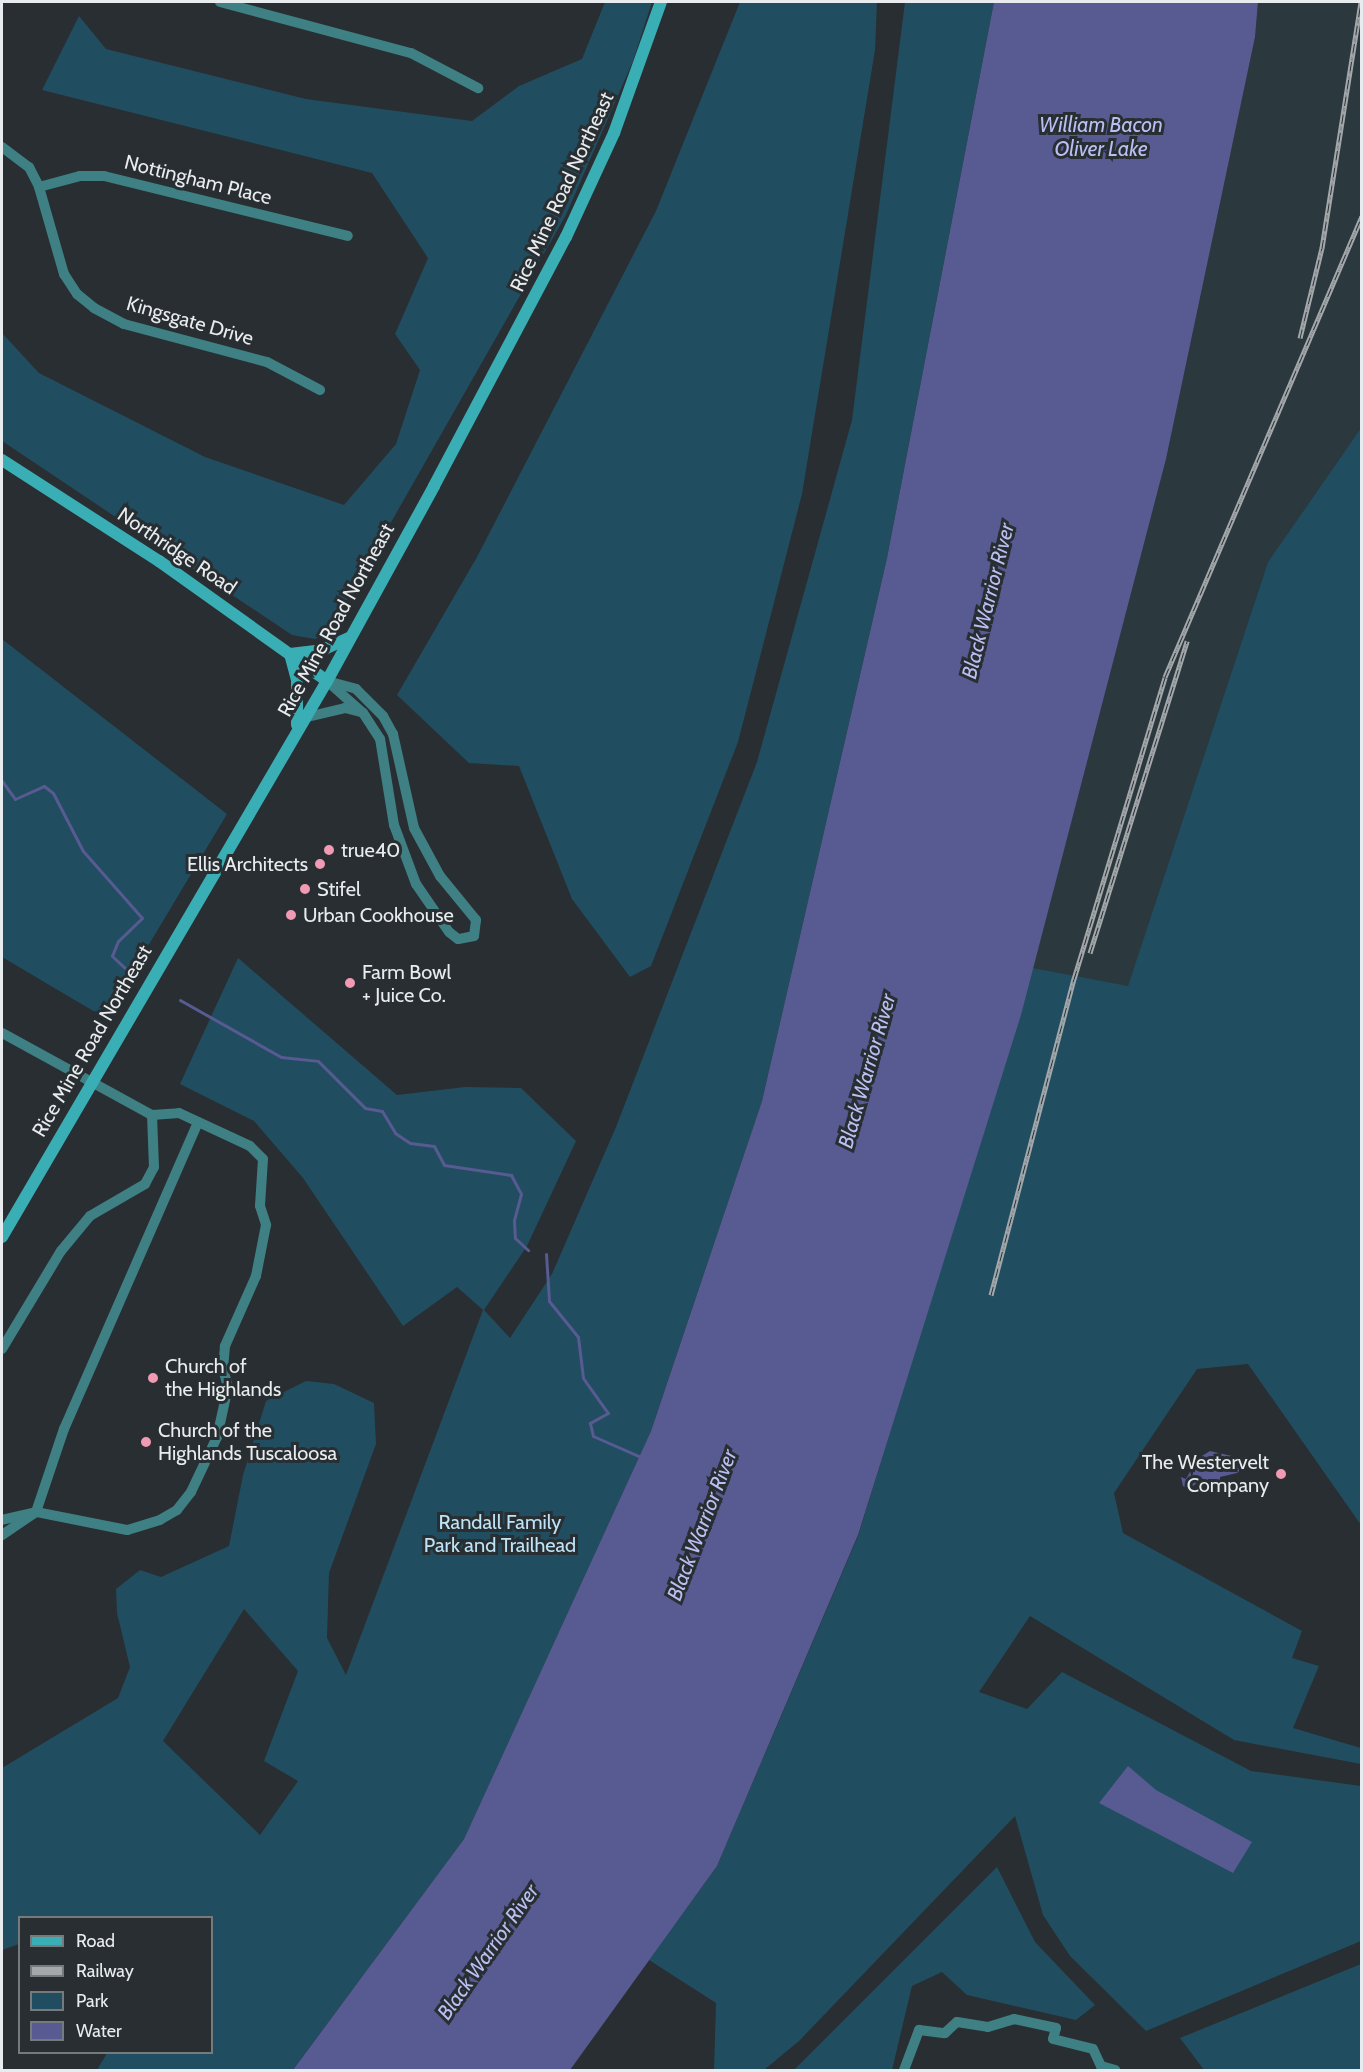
<!DOCTYPE html>
<html>
<head>
<meta charset="utf-8">
<style>
  body { margin:0 }
  #map { position:relative; width:1363px; height:2072px; overflow:hidden; background:#282e31; font-family:Cabin,sans-serif }
  div>[style] { position:absolute }
  .built>* { inset:0; background:#2b383e }
  .green>* { inset:0; background:#214d60 }
  .water>* { inset:0; background:#585a92 }
  .stream>* { height:3px; margin:-1.5px; padding:0 1.5px; transform-origin:1.5px; border-radius:1.5px; background:#585a92 }
  .street>* { height:10px; margin:-5px; padding:0 5px; transform-origin:5px; border-radius:5px; background:#3e8084 }
  .secondary>* { height:12px; margin:-6px; padding:0 6px; transform-origin:6px; border-radius:6px; background:#3aaeb5 }
  .rail>* { height:5px; margin-top:-2.5px; transform-origin:0; background:repeating-linear-gradient(90deg,#282e31 0 9px,#a4a8ab 0 18px); box-sizing:border-box; border-block:2px solid #a4a8ab }
  .dots>* { width:16px; height:16px; translate:-50% -50%; box-sizing:border-box; border:3px solid #282e31; border-radius:50% }
  span { translate:-50% -50%; white-space:nowrap; text-align:center; line-height:1.15; -webkit-text-stroke:6px #282e31; paint-order:stroke }
  .street-label { font-size:20px; color:#e8ecee }
  .poi-label { font-size:20px; color:#e8ecee }
  .left { translate:0 -50%; text-align:left }
  .right { translate:-100% -50%; text-align:right }
  .park-label { font-size:20px; color:#bde4f6 }
  .water-label { font-size:21px; color:#babff2; font-style:italic }
  .frame { position:absolute; inset:0; border:3px solid #e8ecee; pointer-events:none }
  .legend { position:absolute; left:18px; top:1916px; width:195px; height:138px; box-sizing:border-box; background:#282e31; border:2px solid #757a7d; margin:0; padding:8px 10px; list-style:none; font-size:18px; color:#e8ecee }
  .legend li { display:flex; align-items:center; gap:12px; height:30px }
  .legend b { width:30px; border:2px solid #757a7d }
</style>
</head>
<body>
<div id="map">
  <div class="built">
    <i style="clip-path:polygon(1258px 2px,1361px 2px,1361px 428px,1268px 562px,1128px 987px,1033px 968px,1166px 459px,1255px 37px)"></i>
  </div>
  <div class="green">
    <i style="clip-path:polygon(605px 2px,652px 2px,633px 61px,566px 215px,328px 633px,315px 639px,292px 635px,2px 441px,2px 333px,39px 373px,205px 457px,344px 505px,396px 444px,420px 370px,395px 334px,428px 258px,372px 173px,42px 90px,79px 16px,106px 49px,306px 99px,472px 121px,519px 86px,582px 59px)"></i>
    <i style="clip-path:polygon(740px 2px,877px 2px,875px 50px,802px 494px,738px 742px,651px 966px,630px 977px,572px 899px,519px 766px,469px 763px,397px 695px,477px 557px,656px 211px)"></i>
    <i style="clip-path:polygon(evenodd,905px 2px,994px 2px,887px 558px,762px 1101px,651px 1431px,464px 1839px,293px 2070px,97px 2070px,107px 2053px,212px 2052px,212px 1918px,20px 1918px,19px 1944px,2px 1950px,2px 1768px,118px 1698px,130px 1667px,117px 1613px,116px 1589px,140px 1570px,161px 1577px,229px 1546px,243px 1475px,266px 1401px,306px 1381px,334px 1384px,374px 1403px,376px 1444px,329px 1573px,327px 1638px,346px 1675px,483px 1310px,457px 1287px,403px 1326px,303px 1178px,254px 1121px,180px 1084px,238px 958px,397px 1095px,465px 1087px,521px 1088px,576px 1141px,527px 1246px,484px 1310px,510px 1338px,552px 1274px,616px 1127px,757px 762px,852px 420px,905px 2px,244px 1609px,298px 1671px,264px 1761px,298px 1781px,260px 1835px,163px 1741px,244px 1609px)"></i>
    <i style="clip-path:polygon(1361px 428px,1361px 1525px,1248px 1364px,1197px 1369px,1114px 1493px,1123px 1533px,1302px 1631px,1292px 1658px,1319px 1666px,1293px 1728px,1361px 1748px,1361px 1764px,1234px 1740px,1030px 1616px,979px 1692px,1027px 1709px,1062px 1672px,1251px 1771px,1361px 1786px,1361px 1941px,1146px 2031px,1070px 1956px,1043px 1915px,1015px 1816px,799px 2041px,764px 2070px,714px 2070px,716px 2003px,649px 1960px,717px 1866px,858px 1536px,1033px 968px,1128px 986px,1268px 562px)"></i>
    <i style="clip-path:polygon(2px 639px,227px 814px,105px 1018px,2px 957px)"></i>
    <i style="clip-path:polygon(997px 1867px,1035px 1942px,1095px 2005px,1076px 2020px,967px 1995px,942px 1972px,912px 1986px,892px 2070px,794px 2070px)"></i>
    <i style="clip-path:polygon(1361px 1964px,1361px 2070px,1204px 2070px,1180px 2038px)"></i>
  </div>
  <div class="water">
    <i style="clip-path:polygon(994px 2px,1258px 2px,1255px 37px,1166px 459px,1021px 1015px,858px 1535px,717px 1866px,570px 2070px,293px 2070px,464px 1839px,651px 1431px,762px 1101px,887px 558px)"></i>
    <i style="clip-path:polygon(1210px 1451px,1232px 1456px,1244px 1467px,1237px 1473px,1220px 1477px,1221px 1491px,1214px 1492px,1202px 1478px,1190px 1489px,1183px 1486px,1181px 1477px,1186px 1479px,1197px 1459px)"></i>
    <i style="clip-path:polygon(1128px 1766px,1156px 1790px,1252px 1842px,1233px 1873px,1099px 1803px)"></i>
  </div>
  <div class="stream">
    <i style="left:2px;top:781px;width:22px;rotate:54deg"></i>
    <i style="left:15px;top:799px;width:32px;rotate:-24deg"></i>
    <i style="left:44px;top:786px;width:11px;rotate:38deg"></i>
    <i style="left:53px;top:793px;width:65px;rotate:62.7deg"></i>
    <i style="left:83px;top:851px;width:89px;rotate:48.6deg"></i>
    <i style="left:142px;top:918px;width:33px;rotate:136deg"></i>
    <i style="left:118px;top:941px;width:16px;rotate:112deg"></i>
    <i style="left:112px;top:956px;width:23px;rotate:43deg"></i>
    <i style="left:180px;top:1000px;width:116px;rotate:29.4deg"></i>
    <i style="left:281px;top:1057px;width:37px;rotate:6deg"></i>
    <i style="left:318px;top:1061px;width:66px;rotate:45deg"></i>
    <i style="left:365px;top:1108px;width:17px;rotate:10deg"></i>
    <i style="left:382px;top:1111px;width:26px;rotate:59deg"></i>
    <i style="left:395px;top:1133px;width:18px;rotate:34deg"></i>
    <i style="left:410px;top:1143px;width:24px;rotate:7deg"></i>
    <i style="left:434px;top:1146px;width:21px;rotate:62deg"></i>
    <i style="left:444px;top:1165px;width:68px;rotate:8.5deg"></i>
    <i style="left:511px;top:1175px;width:21px;rotate:62deg"></i>
    <i style="left:521px;top:1194px;width:28px;rotate:105deg"></i>
    <i style="left:514px;top:1221px;width:17px;rotate:87deg"></i>
    <i style="left:515px;top:1238px;width:18px;rotate:43deg"></i>
    <i style="left:546px;top:1254px;width:47px;rotate:86.3deg"></i>
    <i style="left:549px;top:1301px;width:46px;rotate:51.1deg"></i>
    <i style="left:578px;top:1337px;width:41px;rotate:83deg"></i>
    <i style="left:583px;top:1378px;width:43px;rotate:54.5deg"></i>
    <i style="left:608px;top:1413px;width:21px;rotate:151deg"></i>
    <i style="left:590px;top:1423px;width:13px;rotate:77deg"></i>
    <i style="left:593px;top:1436px;width:55px;rotate:23.7deg"></i>
  </div>
  <div class="street">
    <i style="left:220px;top:2px;width:198px;rotate:15deg"></i>
    <i style="left:411px;top:53px;width:76px;rotate:27.6deg"></i>
    <i style="left:2px;top:147px;width:34px;rotate:37deg"></i>
    <i style="left:29px;top:167px;width:22px;rotate:63deg"></i>
    <i style="left:39px;top:187px;width:91px;rotate:74deg"></i>
    <i style="left:64px;top:274px;width:24px;rotate:57deg"></i>
    <i style="left:77px;top:294px;width:22px;rotate:39deg"></i>
    <i style="left:94px;top:308px;width:34px;rotate:28deg"></i>
    <i style="left:124px;top:324px;width:148px;rotate:14.9deg"></i>
    <i style="left:267px;top:362px;width:60px;rotate:27.8deg"></i>
    <i style="left:39px;top:187px;width:42px;rotate:-15deg"></i>
    <i style="left:80px;top:176px;width:24px"></i>
    <i style="left:104px;top:176px;width:251px;rotate:13.8deg"></i>
    <i style="left:327px;top:681px;width:30px;rotate:15deg"></i>
    <i style="left:356px;top:689px;width:38px;rotate:45deg"></i>
    <i style="left:383px;top:716px;width:21px;rotate:61deg"></i>
    <i style="left:393px;top:734px;width:96px;rotate:77.4deg"></i>
    <i style="left:414px;top:828px;width:55px;rotate:61.6deg"></i>
    <i style="left:440px;top:876px;width:57px;rotate:50.7deg"></i>
    <i style="left:476px;top:920px;width:16px;rotate:97deg"></i>
    <i style="left:474px;top:936px;width:16px;rotate:169deg"></i>
    <i style="left:458px;top:939px;width:11px;rotate:-142deg"></i>
    <i style="left:449px;top:932px;width:58px;rotate:-124.5deg"></i>
    <i style="left:416px;top:884px;width:63px;rotate:-110.4deg"></i>
    <i style="left:394px;top:825px;width:87px;rotate:-99.2deg"></i>
    <i style="left:380px;top:739px;width:31px;rotate:-123deg"></i>
    <i style="left:363px;top:713px;width:48px;rotate:-138.4deg"></i>
    <i style="left:303px;top:718px;width:43px;rotate:-13.4deg"></i>
    <i style="left:345px;top:708px;width:16px;rotate:14deg"></i>
    <i style="left:2px;top:1033px;width:171px;rotate:28.7deg"></i>
    <i style="left:152px;top:1115px;width:27px;rotate:-4deg"></i>
    <i style="left:179px;top:1113px;width:78px;rotate:24.9deg"></i>
    <i style="left:250px;top:1146px;width:18px;rotate:45deg"></i>
    <i style="left:263px;top:1159px;width:47px;rotate:93.7deg"></i>
    <i style="left:260px;top:1206px;width:20px;rotate:72deg"></i>
    <i style="left:266px;top:1225px;width:52px;rotate:101.1deg"></i>
    <i style="left:256px;top:1276px;width:77px;rotate:113.9deg"></i>
    <i style="left:225px;top:1346px;width:23px;rotate:95deg"></i>
    <i style="left:223px;top:1369px;width:19px;rotate:74deg"></i>
    <i style="left:228px;top:1387px;width:51px;rotate:102.4deg"></i>
    <i style="left:217px;top:1437px;width:61px;rotate:115.3deg"></i>
    <i style="left:191px;top:1492px;width:23px;rotate:128deg"></i>
    <i style="left:177px;top:1510px;width:20px;rotate:150deg"></i>
    <i style="left:160px;top:1520px;width:34px;rotate:163deg"></i>
    <i style="left:127px;top:1530px;width:93px;rotate:-168.8deg"></i>
    <i style="left:36px;top:1512px;width:35px;rotate:167deg"></i>
    <i style="left:2px;top:1349px;width:114px;rotate:-59deg"></i>
    <i style="left:61px;top:1251px;width:45px;rotate:-50.4deg"></i>
    <i style="left:90px;top:1216px;width:64px;rotate:-30.2deg"></i>
    <i style="left:145px;top:1184px;width:19px;rotate:-62deg"></i>
    <i style="left:154px;top:1167px;width:52px;rotate:-92.2deg"></i>
    <i style="left:2px;top:1535px;width:41px;rotate:-34.1deg"></i>
    <i style="left:36px;top:1512px;width:88px;rotate:-71.4deg"></i>
    <i style="left:64px;top:1429px;width:335px;rotate:-66.4deg"></i>
    <i style="left:904px;top:2070px;width:43px;rotate:-69.4deg"></i>
    <i style="left:919px;top:2030px;width:26px;rotate:7deg"></i>
    <i style="left:945px;top:2033px;width:16px;rotate:-43deg"></i>
    <i style="left:957px;top:2022px;width:31px;rotate:9deg"></i>
    <i style="left:988px;top:2027px;width:27px;rotate:-17deg"></i>
    <i style="left:1014px;top:2019px;width:43px;rotate:12.1deg"></i>
    <i style="left:1056px;top:2028px;width:11px;rotate:105deg"></i>
    <i style="left:1053px;top:2039px;width:41px;rotate:14deg"></i>
    <i style="left:1093px;top:2049px;width:19px;rotate:65deg"></i>
    <i style="left:1101px;top:2066px;width:15px;rotate:16deg"></i>
  </div>
  <div class="secondary">
    <i style="left:2px;top:460px;width:187px;rotate:32.8deg"></i>
    <i style="left:159px;top:561px;width:206px;rotate:35.5deg"></i>
    <i style="left:297px;top:725px;width:45px;rotate:-90deg"></i>
    <i style="left:297px;top:680px;width:27px;rotate:-105deg"></i>
    <i style="left:290px;top:654px;width:32px;rotate:-7deg"></i>
    <i style="left:322px;top:650px;width:30px;rotate:-24deg"></i>
    <i style="left:2px;top:1237px;width:644px;rotate:-59.69deg"></i>
    <i style="left:327px;top:681px;width:222px;rotate:-61.2deg"></i>
    <i style="left:434px;top:486px;width:282px;rotate:-62.1deg"></i>
    <i style="left:566px;top:237px;width:115px;rotate:-65.2deg"></i>
    <i style="left:614px;top:133px;width:139px;rotate:-70.3deg"></i>
  </div>
  <div class="rail">
    <i style="left:1300px;top:338px;width:93px;rotate:-76.3deg"></i>
    <i style="left:1322px;top:248px;width:249px;rotate:-81deg"></i>
    <i style="left:1090px;top:953px;width:327px;rotate:-72.7deg"></i>
    <i style="left:991px;top:1295px;width:327px;rotate:-75.3deg"></i>
    <i style="left:1074px;top:979px;width:315px;rotate:-73.2deg"></i>
    <i style="left:1165px;top:677px;width:501px;rotate:-66.86deg"></i>
  </div>
  <div class="dots">
    <i style="left:329px;top:850px;background:#f19ab4"></i>
    <i style="left:320px;top:864px;background:#f19ab4"></i>
    <i style="left:305px;top:889px;background:#f19ab4"></i>
    <i style="left:291px;top:915px;background:#f19ab4"></i>
    <i style="left:350px;top:983px;background:#f19ab4"></i>
    <i style="left:153px;top:1378px;background:#f19ab4"></i>
    <i style="left:146px;top:1442px;background:#f19ab4"></i>
    <i style="left:1281px;top:1474px;background:#f19ab4"></i>
  </div>
  <div class="street-label">
    <span style="left:198px;top:180px;rotate:14deg">Nottingham Place</span>
    <span style="left:562px;top:192px;rotate:-65deg">Rice Mine Road Northeast</span>
    <span style="left:190px;top:321px;rotate:16deg">Kingsgate Drive</span>
    <span style="left:177px;top:551px;rotate:34deg">Northridge Road</span>
    <span style="left:336px;top:620px;rotate:-61deg">Rice Mine Road Northeast</span>
    <span style="left:92px;top:1041px;rotate:-60deg">Rice Mine Road Northeast</span>
  </div>
  <div class="poi-label">
    <span class="left" style="left:341px;top:850px">true40</span>
    <span class="right" style="left:308px;top:864px">Ellis Architects</span>
    <span class="left" style="left:317px;top:889px">Stifel</span>
    <span class="left" style="left:303px;top:915px">Urban Cookhouse</span>
    <span class="left" style="left:362px;top:984px">Farm Bowl<br>+ Juice Co.</span>
    <span class="left" style="left:165px;top:1378px">Church of<br>the Highlands</span>
    <span class="left" style="left:158px;top:1442px">Church of the<br>Highlands Tuscaloosa</span>
    <span class="right" style="left:1269px;top:1474px">The Westervelt<br>Company</span>
  </div>
  <div class="park-label">
    <span style="left:500px;top:1534px">Randall Family<br>Park and Trailhead</span>
  </div>
  <div class="water-label">
    <span style="left:1101px;top:137px">William Bacon<br>Oliver Lake</span>
    <span style="left:988px;top:601px;rotate:-76deg">Black Warrior River</span>
    <span style="left:867px;top:1071px;rotate:-74deg">Black Warrior River</span>
    <span style="left:702px;top:1525px;rotate:-69deg">Black Warrior River</span>
    <span style="left:488px;top:1952px;rotate:-55deg">Black Warrior River</span>
  </div>
  <div class="frame"></div>
  <ul class="legend">
  <li><b style="height:8px;background:#3aaeb5"></b>Road</li>
  <li><b style="height:8px;background:#a4a8ab"></b>Railway</li>
  <li><b style="height:16px;background:#214d60"></b>Park</li>
  <li><b style="height:16px;background:#585a92"></b>Water</li>
  </ul>
</div>
</body>
</html>
